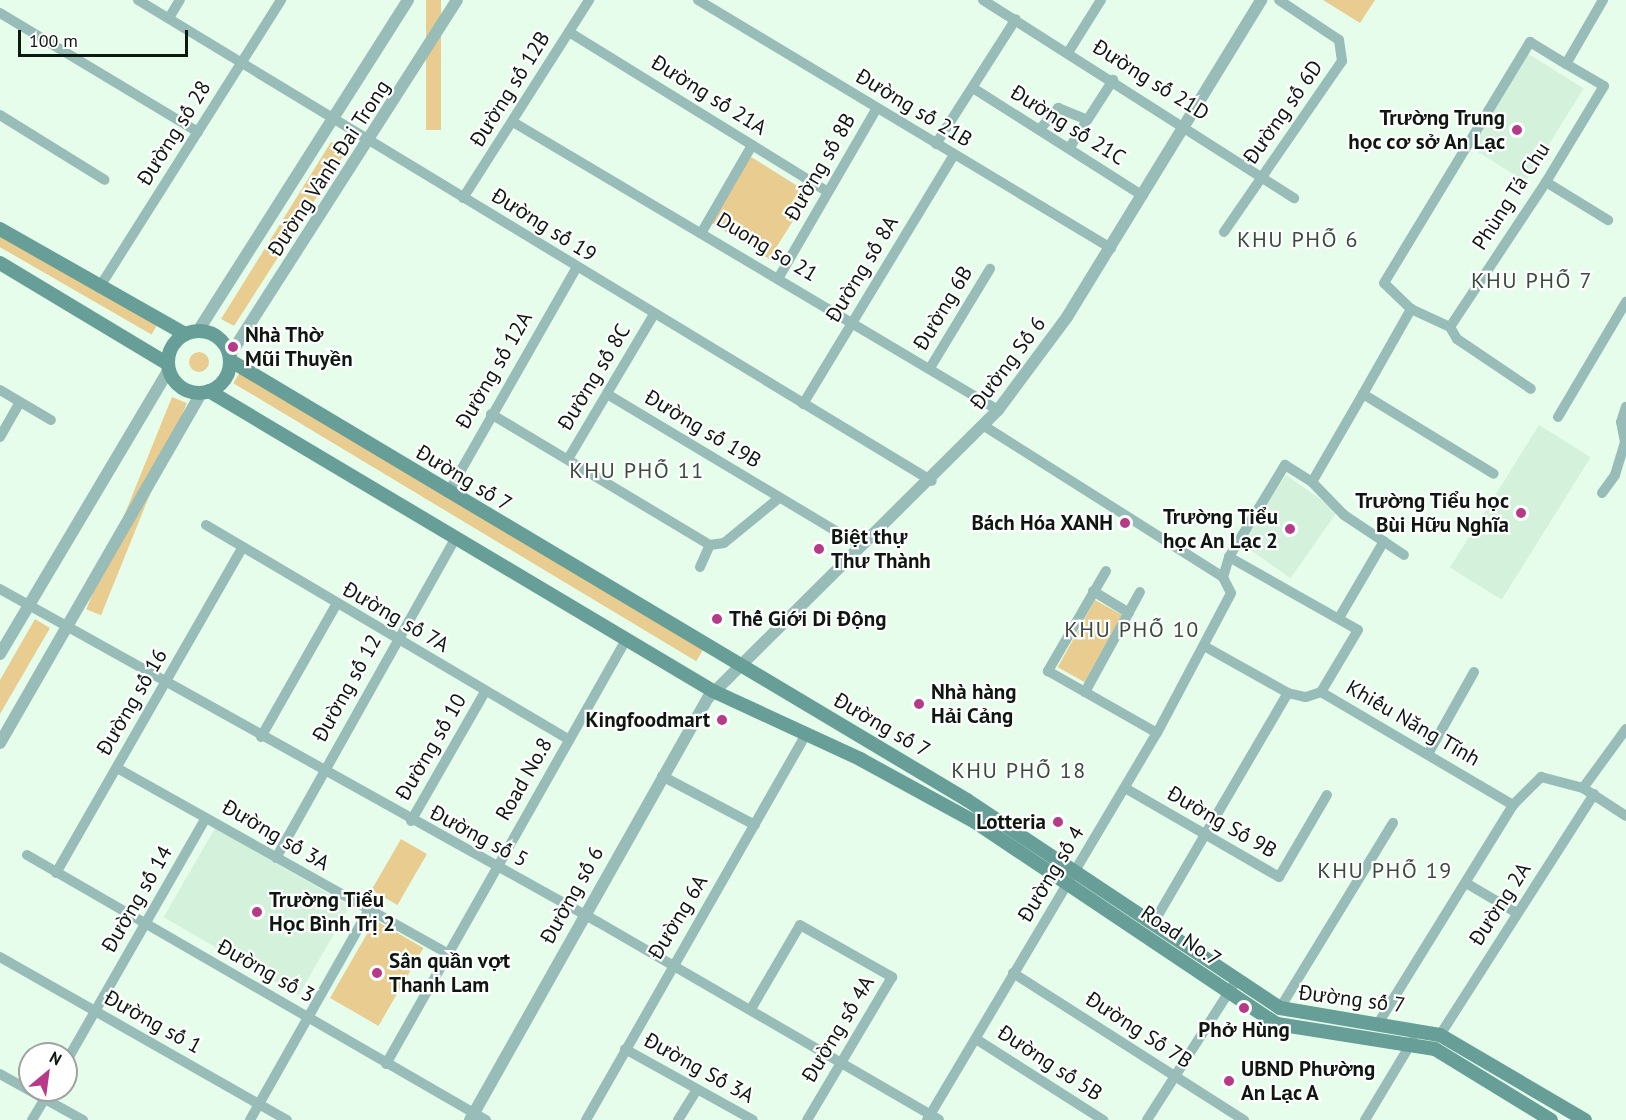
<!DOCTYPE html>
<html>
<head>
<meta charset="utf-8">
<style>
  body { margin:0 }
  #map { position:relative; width:1626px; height:1120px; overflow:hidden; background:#e6fdeb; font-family:"PT Sans",sans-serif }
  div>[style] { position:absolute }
  .built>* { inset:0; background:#d4f2db; transform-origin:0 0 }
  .green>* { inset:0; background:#e9cd90; transform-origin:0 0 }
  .round { border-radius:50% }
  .minor>* { height:10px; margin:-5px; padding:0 5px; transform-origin:5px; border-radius:5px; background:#98bcb7 }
  .tertiary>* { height:12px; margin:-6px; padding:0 6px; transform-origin:6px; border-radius:6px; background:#98bcb7 }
  .secondary>* { height:14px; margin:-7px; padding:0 7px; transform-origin:7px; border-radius:7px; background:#679f98 }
  .secondary>.ring { margin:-7px; padding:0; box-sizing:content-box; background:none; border:14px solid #679f98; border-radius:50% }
  .dots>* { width:16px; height:16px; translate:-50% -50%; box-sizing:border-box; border:3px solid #fff; border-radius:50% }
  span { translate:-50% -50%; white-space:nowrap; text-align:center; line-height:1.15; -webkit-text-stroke:4.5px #fff; paint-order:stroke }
  .street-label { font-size:21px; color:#0f1711 }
  .poi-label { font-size:21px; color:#0f1711; font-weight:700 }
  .right { translate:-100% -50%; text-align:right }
  .left { translate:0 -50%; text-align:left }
  .neighbourhood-label { font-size:22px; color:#3a4c3e; letter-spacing:1.5px }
  .north { position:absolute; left:18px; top:1042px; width:60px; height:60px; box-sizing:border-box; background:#fff; border:2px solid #9fa2a0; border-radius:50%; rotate:29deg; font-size:16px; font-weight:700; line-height:24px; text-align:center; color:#0f1711 }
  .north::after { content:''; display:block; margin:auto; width:21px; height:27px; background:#b73a89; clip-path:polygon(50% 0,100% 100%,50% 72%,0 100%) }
  .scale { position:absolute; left:18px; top:30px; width:170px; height:27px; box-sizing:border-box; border:3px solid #0f1711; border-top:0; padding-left:8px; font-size:18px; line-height:21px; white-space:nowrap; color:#0f1711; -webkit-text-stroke:4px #fff; paint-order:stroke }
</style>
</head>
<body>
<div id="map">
  <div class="built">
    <i style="left:1527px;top:53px;width:67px;height:110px;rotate:32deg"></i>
    <i style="left:1539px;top:425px;width:61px;height:168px;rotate:32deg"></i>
    <i style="left:1286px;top:475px;width:63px;height:82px;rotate:35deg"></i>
    <i style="left:215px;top:828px;width:156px;height:103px;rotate:30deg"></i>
  </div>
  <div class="green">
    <i style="left:426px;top:0;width:15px;height:130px"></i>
    <i style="clip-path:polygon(1323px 0,1375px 0,1360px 23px)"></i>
    <i style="clip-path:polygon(331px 142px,347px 150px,234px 326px,221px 319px)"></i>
    <i style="left:748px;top:155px;width:73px;height:77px;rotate:32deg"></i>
    <i style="left:0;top:231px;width:183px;height:14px;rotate:30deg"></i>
    <i class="round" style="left:189px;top:352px;width:20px;height:20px"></i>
    <i style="left:240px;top:372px;width:540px;height:13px;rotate:31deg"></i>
    <i style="left:172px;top:397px;width:16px;height:229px;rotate:22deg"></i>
    <i style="left:1095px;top:600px;width:31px;height:77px;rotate:29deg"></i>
    <i style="clip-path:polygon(35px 619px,50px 628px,0 714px,0 680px)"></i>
    <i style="left:401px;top:839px;width:30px;height:59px;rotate:30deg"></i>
    <i style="left:375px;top:920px;width:56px;height:90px;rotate:30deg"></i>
  </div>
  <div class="minor">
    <i style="left:138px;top:0;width:928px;rotate:31.21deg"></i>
    <i style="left:698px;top:0;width:482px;rotate:31deg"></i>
    <i style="left:983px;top:0;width:369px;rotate:32.5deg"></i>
    <i style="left:0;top:13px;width:231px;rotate:31deg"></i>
    <i style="left:169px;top:18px;width:21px;rotate:-59deg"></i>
    <i style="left:569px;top:32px;width:304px;rotate:31.7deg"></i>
    <i style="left:1069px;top:51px;width:60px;rotate:-57.9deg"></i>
    <i style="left:973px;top:88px;width:201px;rotate:32.4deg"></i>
    <i style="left:0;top:115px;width:123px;rotate:31.8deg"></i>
    <i style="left:513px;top:122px;width:564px;rotate:30.7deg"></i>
    <i style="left:1040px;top:129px;width:28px;rotate:-49deg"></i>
    <i style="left:1058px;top:108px;width:31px;rotate:22deg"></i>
    <i style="left:936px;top:144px;width:148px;rotate:-57.4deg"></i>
    <i style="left:1070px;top:147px;width:80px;rotate:-57.3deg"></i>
    <i style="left:1546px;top:182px;width:73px;rotate:31.5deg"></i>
    <i style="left:463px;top:198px;width:235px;rotate:-57.5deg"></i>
    <i style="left:703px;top:230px;width:98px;rotate:-60deg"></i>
    <i style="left:1224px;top:232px;width:208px;rotate:-55.4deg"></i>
    <i style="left:1342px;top:61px;width:21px;rotate:-98deg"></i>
    <i style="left:1339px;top:40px;width:72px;rotate:-146.3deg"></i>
    <i style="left:779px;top:277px;width:195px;rotate:-59.9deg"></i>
    <i style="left:99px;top:288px;width:341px;rotate:-57.7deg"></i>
    <i style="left:1411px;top:309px;width:43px;rotate:24.8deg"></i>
    <i style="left:1450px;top:327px;width:174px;rotate:-56.5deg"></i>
    <i style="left:1546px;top:182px;width:112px;rotate:-58.9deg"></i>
    <i style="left:1604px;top:86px;width:44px;rotate:-149.9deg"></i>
    <i style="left:1450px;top:327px;width:14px;rotate:60deg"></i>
    <i style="left:1457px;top:339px;width:89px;rotate:34deg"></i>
    <i style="left:930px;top:368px;width:116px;rotate:-58.8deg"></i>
    <i style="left:0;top:390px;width:59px;rotate:30.5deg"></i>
    <i style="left:607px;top:394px;width:296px;rotate:30.9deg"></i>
    <i style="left:1363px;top:394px;width:153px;rotate:31.4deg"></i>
    <i style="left:803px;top:404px;width:291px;rotate:-58.8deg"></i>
    <i style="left:491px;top:414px;width:255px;rotate:30.9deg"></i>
    <i style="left:710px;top:545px;width:14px;rotate:-8deg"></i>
    <i style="left:724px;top:543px;width:71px;rotate:-39.3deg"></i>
    <i style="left:1558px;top:417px;width:134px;rotate:-59.4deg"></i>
    <i style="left:0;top:437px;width:40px;rotate:-60.3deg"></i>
    <i style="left:568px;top:459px;width:169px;rotate:-59.3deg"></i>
    <i style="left:1312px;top:482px;width:46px;rotate:45.9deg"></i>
    <i style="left:1344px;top:515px;width:72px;rotate:33.7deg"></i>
    <i style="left:448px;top:493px;width:258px;rotate:-60.3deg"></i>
    <i style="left:1602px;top:493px;width:22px;rotate:-54deg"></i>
    <i style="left:1615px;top:475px;width:34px;rotate:-73deg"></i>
    <i style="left:1625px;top:442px;width:20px;rotate:-101deg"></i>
    <i style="left:1621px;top:422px;width:16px;rotate:-72deg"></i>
    <i style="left:206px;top:525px;width:422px;rotate:30.6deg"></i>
    <i style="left:1229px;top:557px;width:148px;rotate:29.5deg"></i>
    <i style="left:1358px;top:630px;width:72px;rotate:120.8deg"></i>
    <i style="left:700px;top:567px;width:24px;rotate:-66deg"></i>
    <i style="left:1106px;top:571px;width:116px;rotate:120.1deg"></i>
    <i style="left:1048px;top:671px;width:125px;rotate:29.6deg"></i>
    <i style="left:1223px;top:577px;width:21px;rotate:-73deg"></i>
    <i style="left:1229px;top:557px;width:108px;rotate:-58.7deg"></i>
    <i style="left:1285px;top:465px;width:32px;rotate:32deg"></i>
    <i style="left:1312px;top:482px;width:102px;rotate:-59.9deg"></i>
    <i style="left:1363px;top:394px;width:98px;rotate:-60.5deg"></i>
    <i style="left:1411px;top:309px;width:37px;rotate:-136deg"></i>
    <i style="left:1384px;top:283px;width:282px;rotate:-58.8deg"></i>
    <i style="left:1530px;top:42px;width:42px;rotate:31.4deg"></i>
    <i style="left:1566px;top:64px;width:74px;rotate:-60deg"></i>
    <i style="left:0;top:589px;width:684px;rotate:29.11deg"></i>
    <i style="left:598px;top:922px;width:394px;rotate:30.1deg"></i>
    <i style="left:1093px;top:591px;width:42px;rotate:31.4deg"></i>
    <i style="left:1339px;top:618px;width:89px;rotate:-59.7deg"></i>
    <i style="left:1204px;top:646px;width:96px;rotate:29.2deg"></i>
    <i style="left:1288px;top:693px;width:18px;rotate:13deg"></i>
    <i style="left:1306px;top:697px;width:16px;rotate:-18deg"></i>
    <i style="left:1321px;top:692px;width:223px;rotate:30.5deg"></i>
    <i style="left:1085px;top:692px;width:114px;rotate:-61.2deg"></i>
    <i style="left:261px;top:737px;width:152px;rotate:-60.4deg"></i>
    <i style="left:1428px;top:754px;width:94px;rotate:-60.7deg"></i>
    <i style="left:117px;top:768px;width:380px;rotate:29.3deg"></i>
    <i style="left:662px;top:776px;width:105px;rotate:27.8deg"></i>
    <i style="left:1125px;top:788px;width:178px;rotate:30deg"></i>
    <i style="left:1279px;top:877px;width:95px;rotate:-59.7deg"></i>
    <i style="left:1583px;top:788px;width:73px;rotate:-53.9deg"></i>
    <i style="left:411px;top:821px;width:149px;rotate:-60.2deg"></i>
    <i style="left:27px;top:855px;width:530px;rotate:30deg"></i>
    <i style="left:276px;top:858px;width:366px;rotate:-60.7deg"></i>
    <i style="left:56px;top:873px;width:372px;rotate:-60.2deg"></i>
    <i style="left:1466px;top:883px;width:59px;rotate:30.5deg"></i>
    <i style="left:1154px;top:922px;width:265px;rotate:-59.7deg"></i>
    <i style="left:0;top:957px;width:330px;rotate:29.6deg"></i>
    <i style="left:1013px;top:973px;width:274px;rotate:32.5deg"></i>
    <i style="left:1280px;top:1008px;width:217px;rotate:-58.6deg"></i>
    <i style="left:751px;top:1009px;width:97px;rotate:-59.7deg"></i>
    <i style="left:800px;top:925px;width:106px;rotate:29.5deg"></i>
    <i style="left:892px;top:977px;width:166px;rotate:120.7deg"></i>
    <i style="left:1379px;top:1022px;width:255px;rotate:-58.3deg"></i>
    <i style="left:1513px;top:805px;width:40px;rotate:-45deg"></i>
    <i style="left:1541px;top:777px;width:43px;rotate:14.7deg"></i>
    <i style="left:1583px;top:788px;width:51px;rotate:33.1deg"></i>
    <i style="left:1440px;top:1035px;width:286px;rotate:-57.4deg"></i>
    <i style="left:976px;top:1039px;width:151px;rotate:32.5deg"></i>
    <i style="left:625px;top:1049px;width:146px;rotate:29deg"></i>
    <i style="left:66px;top:1062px;width:281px;rotate:-60.2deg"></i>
    <i style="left:386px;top:1064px;width:487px;rotate:-60.5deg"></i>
    <i style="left:0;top:1074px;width:95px;rotate:29deg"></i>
    <i style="left:32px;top:1120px;width:35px;rotate:-59deg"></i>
    <i style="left:250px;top:1120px;width:241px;rotate:-60.5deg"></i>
    <i style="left:586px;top:1120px;width:443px;rotate:-60.3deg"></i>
    <i style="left:678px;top:1120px;width:36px;rotate:-58deg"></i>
    <i style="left:927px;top:1120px;width:450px;rotate:-59.3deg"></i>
    <i style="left:1157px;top:733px;width:158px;rotate:-62.1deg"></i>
    <i style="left:1231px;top:593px;width:18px;rotate:-117deg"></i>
    <i style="left:1223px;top:577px;width:283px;rotate:-147.7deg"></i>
    <i style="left:1147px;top:1120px;width:165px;rotate:-57.4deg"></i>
    <i style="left:1365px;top:1120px;width:93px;rotate:-59deg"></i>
  </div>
  <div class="tertiary">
    <i style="left:198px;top:331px;width:392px;rotate:-57.6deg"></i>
    <i style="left:230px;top:355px;width:421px;rotate:-57.4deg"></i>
    <i style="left:0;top:654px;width:331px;rotate:-59.3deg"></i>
    <i style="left:0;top:743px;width:404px;rotate:-60.1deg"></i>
    <i style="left:470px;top:1120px;width:484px;rotate:-60.6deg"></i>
    <i style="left:708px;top:698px;width:409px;rotate:-44.8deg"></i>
    <i style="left:998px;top:410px;width:116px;rotate:-53.4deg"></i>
    <i style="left:1067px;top:317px;width:372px;rotate:-58.5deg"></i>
  </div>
  <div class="secondary">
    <i style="left:0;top:229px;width:213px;rotate:29.6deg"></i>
    <i style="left:0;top:263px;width:196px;rotate:31deg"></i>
    <i class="ring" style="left:168px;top:331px;width:48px;height:48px"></i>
    <i style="left:231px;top:361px;width:857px;rotate:30.81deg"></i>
    <i style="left:967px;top:800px;width:376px;rotate:33.6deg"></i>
    <i style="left:1280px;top:1008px;width:162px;rotate:9.6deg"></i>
    <i style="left:1440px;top:1035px;width:168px;rotate:30.4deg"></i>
    <i style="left:209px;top:391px;width:587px;rotate:30.76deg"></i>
    <i style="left:713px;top:691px;width:162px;rotate:24.8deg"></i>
    <i style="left:860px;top:759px;width:131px;rotate:28.7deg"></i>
    <i style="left:975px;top:822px;width:363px;rotate:33.8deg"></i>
    <i style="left:1277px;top:1024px;width:160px;rotate:9deg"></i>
    <i style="left:1435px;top:1049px;width:136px;rotate:31.5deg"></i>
  </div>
  <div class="dots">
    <i style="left:1517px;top:130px;background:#b73a89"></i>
    <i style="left:233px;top:347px;background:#b73a89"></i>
    <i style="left:1521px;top:513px;background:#b73a89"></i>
    <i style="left:1125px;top:523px;background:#b73a89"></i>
    <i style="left:1290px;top:529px;background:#b73a89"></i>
    <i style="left:819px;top:549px;background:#b73a89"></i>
    <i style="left:717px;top:619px;background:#b73a89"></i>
    <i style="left:919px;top:704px;background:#b73a89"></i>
    <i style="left:722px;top:720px;background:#b73a89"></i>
    <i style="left:1058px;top:822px;background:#b73a89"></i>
    <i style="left:257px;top:912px;background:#b73a89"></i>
    <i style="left:377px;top:973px;background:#b73a89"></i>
    <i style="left:1244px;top:1008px;background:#b73a89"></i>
    <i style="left:1229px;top:1081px;background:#b73a89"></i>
  </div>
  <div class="street-label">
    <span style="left:1151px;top:80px;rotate:32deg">Đường số 21D</span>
    <span style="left:510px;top:89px;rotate:-58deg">Đường số 12B</span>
    <span style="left:709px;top:95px;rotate:32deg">Đường số 21A</span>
    <span style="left:914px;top:108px;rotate:31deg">Đường số 21B</span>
    <span style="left:1283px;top:112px;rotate:-55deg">Đường số 6D</span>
    <span style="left:1068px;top:125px;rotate:32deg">Đường số 21C</span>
    <span style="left:174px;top:133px;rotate:-58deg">Đường số 28</span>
    <span style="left:820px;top:167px;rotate:-60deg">Đường số 8B</span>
    <span style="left:329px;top:168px;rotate:-57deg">Đường Vành Đai Trong</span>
    <span style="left:1511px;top:196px;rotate:-57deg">Phùng Tá Chu</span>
    <span style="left:544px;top:225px;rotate:32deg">Đường số 19</span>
    <span style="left:767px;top:247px;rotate:31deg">Duong so 21</span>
    <span style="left:862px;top:269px;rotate:-59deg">Đường số 8A</span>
    <span style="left:943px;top:308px;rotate:-59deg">Đường 6B</span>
    <span style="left:1008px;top:363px;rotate:-53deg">Đường Số 6</span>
    <span style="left:494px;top:370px;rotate:-60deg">Đường số 12A</span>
    <span style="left:594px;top:377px;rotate:-59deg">Đường số 8C</span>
    <span style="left:703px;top:429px;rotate:31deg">Đường số 19B</span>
    <span style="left:464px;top:478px;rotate:31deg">Đường số 7</span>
    <span style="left:396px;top:617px;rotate:30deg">Đường số 7A</span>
    <span style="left:347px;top:688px;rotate:-61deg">Đường số 12</span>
    <span style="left:132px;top:702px;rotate:-60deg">Đường số 16</span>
    <span style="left:1413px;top:723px;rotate:30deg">Khiếu Năng Tĩnh</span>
    <span style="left:882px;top:725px;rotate:30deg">Đường số 7</span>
    <span style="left:431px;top:747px;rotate:-60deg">Đường số 10</span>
    <span style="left:524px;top:779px;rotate:-60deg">Road No.8</span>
    <span style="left:1222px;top:822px;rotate:30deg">Đường Số 9B</span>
    <span style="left:276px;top:835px;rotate:30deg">Đường số 3A</span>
    <span style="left:479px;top:836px;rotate:28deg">Đường số 5</span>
    <span style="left:1051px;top:874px;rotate:-59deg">Đường số 4</span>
    <span style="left:572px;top:895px;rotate:-61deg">Đường số 6</span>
    <span style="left:137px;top:899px;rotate:-60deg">Đường số 14</span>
    <span style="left:1500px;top:904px;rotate:-57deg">Đường 2A</span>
    <span style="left:678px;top:917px;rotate:-59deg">Đường 6A</span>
    <span style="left:1181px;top:936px;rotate:34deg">Road No.7</span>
    <span style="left:266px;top:971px;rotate:29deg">Đường số 3</span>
    <span style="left:1352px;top:999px;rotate:7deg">Đường số 7</span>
    <span style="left:153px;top:1022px;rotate:29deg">Đường số 1</span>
    <span style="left:838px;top:1029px;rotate:-59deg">Đường số 4A</span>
    <span style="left:1139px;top:1030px;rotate:33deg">Đường Số 7B</span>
    <span style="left:1050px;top:1063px;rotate:33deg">Đường số 5B</span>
    <span style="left:699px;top:1068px;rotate:29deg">Đường Số 3A</span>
  </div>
  <div class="poi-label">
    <span class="right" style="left:1505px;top:130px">Trường Trung<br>học cơ sở An Lạc</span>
    <span class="left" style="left:245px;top:347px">Nhà Thờ<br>Mũi Thuyền</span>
    <span class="right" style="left:1509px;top:513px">Trường Tiểu học<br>Bùi Hữu Nghĩa</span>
    <span class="right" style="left:1278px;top:529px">Trường Tiểu<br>học An Lạc 2</span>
    <span class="right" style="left:1113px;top:523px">Bách Hóa XANH</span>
    <span class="left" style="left:831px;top:549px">Biệt thự<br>Thư Thành</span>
    <span class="left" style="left:729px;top:619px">Thế Giới Di Động</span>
    <span class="left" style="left:931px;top:704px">Nhà hàng<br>Hải Cảng</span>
    <span class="right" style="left:710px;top:720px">Kingfoodmart</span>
    <span class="right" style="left:1046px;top:822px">Lotteria</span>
    <span class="left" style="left:269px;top:912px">Trường Tiểu<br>Học Bình Trị 2</span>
    <span class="left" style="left:389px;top:973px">Sân quần vợt<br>Thanh Lam</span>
    <span style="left:1244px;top:1030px">Phở Hùng</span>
    <span class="left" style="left:1241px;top:1081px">UBND Phường<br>An Lạc A</span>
  </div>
  <div class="neighbourhood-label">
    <span style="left:1298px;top:240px">KHU PHỐ 6</span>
    <span style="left:1532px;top:281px">KHU PHỐ 7</span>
    <span style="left:637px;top:471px">KHU PHỐ 11</span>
    <span style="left:1132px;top:630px">KHU PHỐ 10</span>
    <span style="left:1019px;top:771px">KHU PHỐ 18</span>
    <span style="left:1385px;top:871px">KHU PHỐ 19</span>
  </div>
  <div class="north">N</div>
  <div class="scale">100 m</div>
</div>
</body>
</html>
